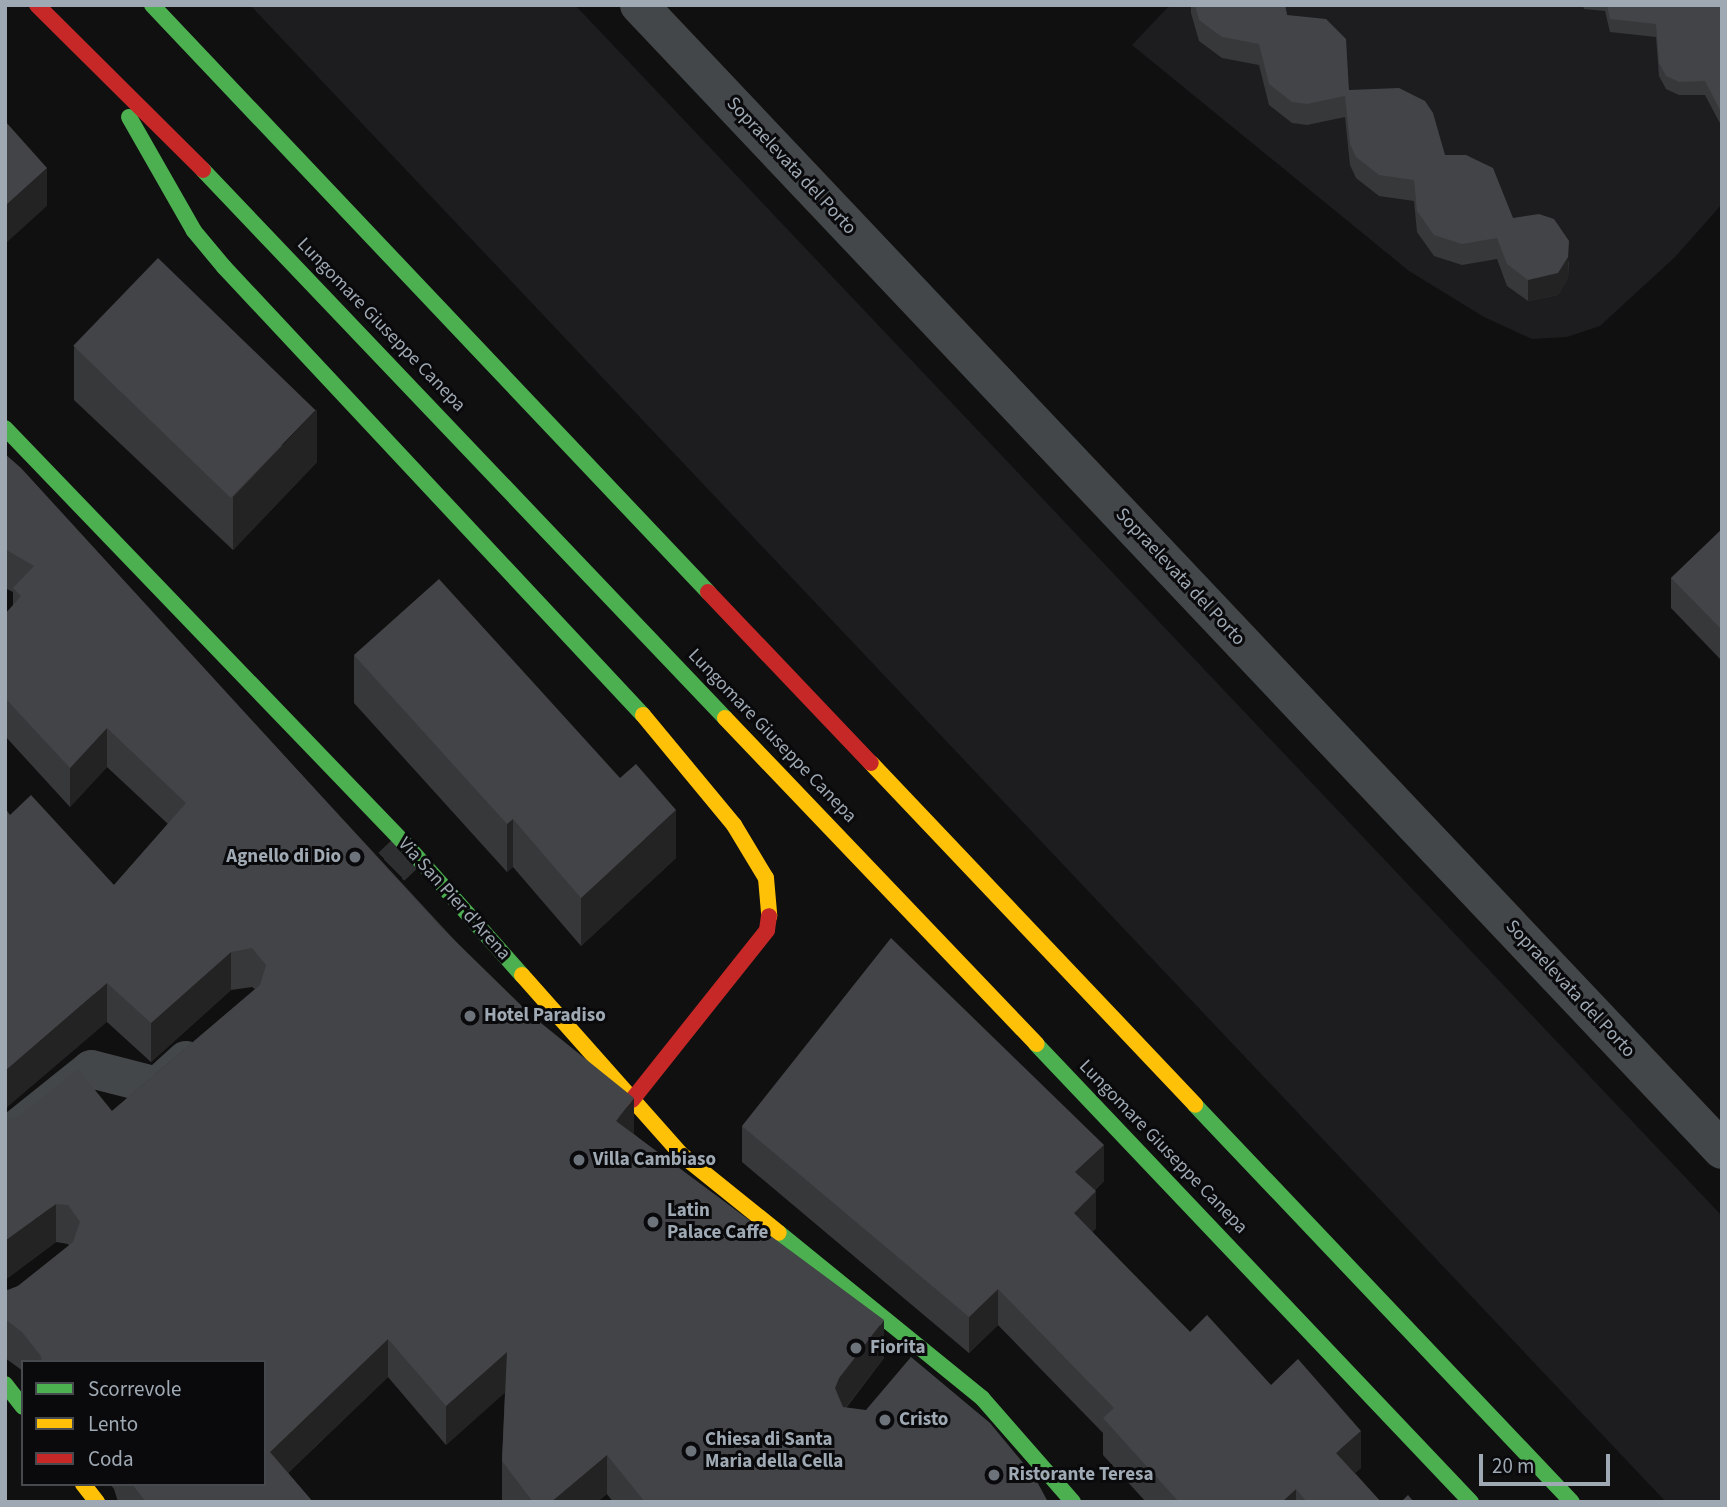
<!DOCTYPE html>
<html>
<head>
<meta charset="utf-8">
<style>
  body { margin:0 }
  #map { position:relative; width:1727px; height:1507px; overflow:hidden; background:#101010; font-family:"Source Sans 3",sans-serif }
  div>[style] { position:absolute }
  .built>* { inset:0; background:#1d1d1f }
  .street-tunnel>* { height:38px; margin-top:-19px; transform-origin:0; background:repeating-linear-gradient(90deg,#2d2f31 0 38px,transparent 0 57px) }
  .street>* { height:38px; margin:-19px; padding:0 19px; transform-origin:19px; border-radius:19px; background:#444749 }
  .fast>* { height:16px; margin:-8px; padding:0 8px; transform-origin:8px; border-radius:8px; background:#4caf50 }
  .slow>* { height:16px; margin:-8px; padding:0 8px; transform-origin:8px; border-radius:8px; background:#ffc107 }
  .jam>* { height:16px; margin:-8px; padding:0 8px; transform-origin:8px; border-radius:8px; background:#c62828 }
  .wall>* { inset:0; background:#37383a }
  .shaded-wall>* { inset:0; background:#232324 }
  .building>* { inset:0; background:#424447; transform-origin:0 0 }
  .dots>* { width:19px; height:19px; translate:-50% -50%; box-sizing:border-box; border:4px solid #0a0a0c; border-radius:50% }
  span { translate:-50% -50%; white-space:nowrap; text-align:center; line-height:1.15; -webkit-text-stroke:6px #0a0a0c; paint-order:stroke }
  .street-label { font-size:19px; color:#9fa9b3 }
  .poi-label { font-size:19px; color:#9fa9b3; font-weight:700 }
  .right { translate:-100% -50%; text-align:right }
  .left { translate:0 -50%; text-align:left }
  .frame { position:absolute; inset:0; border:7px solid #9fa9b3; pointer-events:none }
  .legend { position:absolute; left:21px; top:1360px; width:245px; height:126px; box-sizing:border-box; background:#0a0a0c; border:2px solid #464a4f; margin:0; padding:9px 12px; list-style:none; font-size:21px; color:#9fa9b3 }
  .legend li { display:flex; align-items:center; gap:14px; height:35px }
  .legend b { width:35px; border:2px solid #464a4f }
  .scale { position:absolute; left:1479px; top:1454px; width:131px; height:32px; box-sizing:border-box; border:4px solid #9fa9b3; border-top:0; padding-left:9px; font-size:21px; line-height:24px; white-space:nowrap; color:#9fa9b3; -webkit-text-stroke:5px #0a0a0c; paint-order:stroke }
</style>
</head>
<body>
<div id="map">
  <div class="built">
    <i style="clip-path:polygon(250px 5px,575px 5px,1722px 1216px,1722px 1502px,1666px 1502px)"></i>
    <i style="clip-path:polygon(1170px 5px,1722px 5px,1722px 204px,1675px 257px,1600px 326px,1567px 337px,1532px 339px,1484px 317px,1409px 271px,1132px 45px)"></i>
  </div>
  <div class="street-tunnel">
    <i style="left:350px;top:906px;width:83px;rotate:-43.5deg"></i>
  </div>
  <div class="street">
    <i style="left:639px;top:5px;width:1576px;rotate:46.59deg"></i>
    <i style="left:5px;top:1138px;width:110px;rotate:-38.7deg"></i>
    <i style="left:91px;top:1069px;width:68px;rotate:14.4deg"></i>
    <i style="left:157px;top:1086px;width:39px;rotate:-42deg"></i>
  </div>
  <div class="fast">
    <i style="left:152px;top:5px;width:809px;rotate:46.55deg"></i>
    <i style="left:129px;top:117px;width:131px;rotate:60.3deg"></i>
    <i style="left:194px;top:231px;width:47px;rotate:50.2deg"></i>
    <i style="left:224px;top:267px;width:613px;rotate:46.92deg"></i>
    <i style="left:203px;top:170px;width:757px;rotate:46.39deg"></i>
    <i style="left:5px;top:428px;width:584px;rotate:46.11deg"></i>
    <i style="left:410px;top:849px;width:169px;rotate:48.4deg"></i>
    <i style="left:1036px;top:1044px;width:632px;rotate:46.48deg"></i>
    <i style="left:1195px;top:1105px;width:547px;rotate:46.48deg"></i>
    <i style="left:779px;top:1233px;width:262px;rotate:39.1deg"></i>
    <i style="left:982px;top:1398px;width:138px;rotate:48.8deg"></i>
    <i style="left:5px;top:1384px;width:29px;rotate:52deg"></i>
  </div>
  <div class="slow">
    <i style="left:643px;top:715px;width:143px;rotate:50.4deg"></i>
    <i style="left:734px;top:825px;width:62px;rotate:58.9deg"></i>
    <i style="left:766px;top:878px;width:38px;rotate:85deg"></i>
    <i style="left:725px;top:718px;width:451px;rotate:46.3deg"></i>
    <i style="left:871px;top:763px;width:471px;rotate:46.5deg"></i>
    <i style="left:522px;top:975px;width:241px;rotate:48.4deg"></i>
    <i style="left:682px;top:1155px;width:124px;rotate:38.8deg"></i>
    <i style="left:83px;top:1484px;width:23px;rotate:52deg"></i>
  </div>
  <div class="jam">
    <i style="left:37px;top:5px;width:234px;rotate:44.8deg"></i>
    <i style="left:708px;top:592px;width:236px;rotate:46.4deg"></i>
    <i style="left:632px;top:1100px;width:217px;rotate:-51.5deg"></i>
    <i style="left:767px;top:930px;width:14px;rotate:-82deg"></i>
  </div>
  <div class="wall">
    <i style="clip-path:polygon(1191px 5px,1285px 5px,1287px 15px,1349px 90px,1445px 155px,1513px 218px,1569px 262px,1568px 278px,1558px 295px,1528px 301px,1507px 286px,1497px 259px,1462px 265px,1434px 256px,1417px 232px,1414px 201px,1379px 196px,1356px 178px,1350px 165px,1345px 117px,1307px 125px,1292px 123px,1269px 105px,1259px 65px,1222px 58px,1199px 41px,1191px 13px)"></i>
    <i style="clip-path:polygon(1583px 5px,1722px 5px,1722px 127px,1705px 95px,1679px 95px,1666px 89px,1659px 76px,1656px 37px,1610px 32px,1605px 11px,1584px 9px)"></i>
    <i style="clip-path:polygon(74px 347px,317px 462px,233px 550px,74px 400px)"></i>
    <i style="clip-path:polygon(5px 454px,634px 1134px,884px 1358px,846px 1408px,1048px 1502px,613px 1502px,607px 1494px,597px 1502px,504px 1502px,502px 1500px,502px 1461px,505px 1392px,446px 1445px,388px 1377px,288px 1473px,313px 1502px,118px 1502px,114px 1489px,110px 1484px,264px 1484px,264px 1362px,23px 1362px,23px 1371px,5px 1358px,5px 1289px,8px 1290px,18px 1286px,69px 1246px,68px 1244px,56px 1242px,5px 1280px,112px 1111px,255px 989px,252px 987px,231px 990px,151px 1062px,107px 1022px,10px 815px,114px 885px,168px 824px,107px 767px,70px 807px,5px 736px,5px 614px,13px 606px,13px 592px,5px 588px)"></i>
    <i style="clip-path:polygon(1722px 529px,1722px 661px,1671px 608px,1671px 578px)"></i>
    <i style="clip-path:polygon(354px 655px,676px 858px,581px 946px,513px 867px,507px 872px,354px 703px)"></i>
    <i style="clip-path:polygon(742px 1126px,1104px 1181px,1095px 1190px,1096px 1228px,1092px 1232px,1190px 1332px,1271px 1385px,1361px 1468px,1355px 1473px,1381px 1502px,1146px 1502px,1103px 1455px,1103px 1433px,998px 1325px,969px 1353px,742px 1162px)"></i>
  </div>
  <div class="shaded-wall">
    <i style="clip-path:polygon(47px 168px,47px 206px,5px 244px,5px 206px)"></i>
    <i style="clip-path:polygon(1569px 241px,1568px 278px,1558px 295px,1528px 301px,1528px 280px)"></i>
    <i style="clip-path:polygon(317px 409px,317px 462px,233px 550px,233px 497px)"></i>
    <i style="clip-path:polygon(107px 728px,107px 767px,70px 807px,70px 768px)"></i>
    <i style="clip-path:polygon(676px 810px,676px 858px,581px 946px,581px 898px)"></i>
    <i style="clip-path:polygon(513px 819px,513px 867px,507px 872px,507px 824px)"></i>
    <i style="clip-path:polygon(231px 952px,231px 990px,151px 1062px,151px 1023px)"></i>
    <i style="clip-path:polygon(107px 983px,107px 1022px,5px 1109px,5px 1071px)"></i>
    <i style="clip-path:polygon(634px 1098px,634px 1137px,616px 1121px)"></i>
    <i style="clip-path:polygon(1104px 1145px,1104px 1181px,1075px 1208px,1075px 1172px)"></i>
    <i style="clip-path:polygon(1096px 1191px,1096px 1228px,1074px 1250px,1074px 1213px)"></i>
    <i style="clip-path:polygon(56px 1204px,56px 1242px,5px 1280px,5px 1241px)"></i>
    <i style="clip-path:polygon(998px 1289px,998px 1325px,969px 1353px,969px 1317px)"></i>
    <i style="clip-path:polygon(884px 1320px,884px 1358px,839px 1416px,835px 1388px,839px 1378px)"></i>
    <i style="clip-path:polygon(388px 1339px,388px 1377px,270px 1490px,270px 1452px)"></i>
    <i style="clip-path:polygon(507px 1352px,507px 1391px,446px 1445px,446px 1406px)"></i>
    <i style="clip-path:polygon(1361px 1431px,1361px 1468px,1336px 1490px,1336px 1453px)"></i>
    <i style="clip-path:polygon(607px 1455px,607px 1494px,597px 1502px,551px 1502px)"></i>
    <i style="clip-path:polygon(1296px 1489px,1296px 1502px,1282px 1502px)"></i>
  </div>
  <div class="building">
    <i style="clip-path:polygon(1195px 5px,1285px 5px,1287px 15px,1326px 19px,1346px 39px,1349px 90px,1399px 88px,1425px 101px,1433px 113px,1445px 155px,1466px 155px,1493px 168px,1513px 218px,1539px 214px,1554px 219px,1569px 241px,1568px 257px,1558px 273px,1528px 280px,1507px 264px,1497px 238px,1462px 244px,1434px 235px,1417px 211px,1414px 180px,1379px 175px,1356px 157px,1350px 144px,1345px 96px,1307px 104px,1292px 102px,1269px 84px,1259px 44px,1222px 37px,1199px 20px)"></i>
    <i style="clip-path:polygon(1607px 5px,1722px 5px,1722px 114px,1705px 81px,1679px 82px,1666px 76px,1659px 63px,1656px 24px,1610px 19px)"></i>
    <i style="clip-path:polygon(5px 121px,47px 168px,5px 206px)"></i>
    <i style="left:158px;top:258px;width:219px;height:122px;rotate:44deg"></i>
    <i style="clip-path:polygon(5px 454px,21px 468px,443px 929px,531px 1015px,634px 1098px,616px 1121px,884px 1320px,839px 1378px,835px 1388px,843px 1407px,866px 1410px,911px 1357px,990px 1423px,1034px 1476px,1048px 1502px,645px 1502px,607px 1455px,551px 1502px,533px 1502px,502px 1461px,507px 1352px,446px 1406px,388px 1339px,270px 1452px,313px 1502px,146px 1502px,132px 1484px,264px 1484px,264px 1362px,42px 1362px,41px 1356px,22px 1332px,5px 1319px,5px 1289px,8px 1290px,18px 1286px,73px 1242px,80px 1222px,68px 1205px,56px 1204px,5px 1241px,5px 1119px,18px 1117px,78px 1069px,112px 1111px,260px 985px,266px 965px,252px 948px,231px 952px,151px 1023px,107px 983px,5px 1071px,5px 808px,10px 815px,31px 795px,114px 885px,186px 803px,107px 728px,70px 768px,5px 698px,5px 614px,21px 596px,13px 588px,34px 566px,5px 549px)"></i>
    <i style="clip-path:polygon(1722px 529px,1722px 630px,1671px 578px)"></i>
    <i style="clip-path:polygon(439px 579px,620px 778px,636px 764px,676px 810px,581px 898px,513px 819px,507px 824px,354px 655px)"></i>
    <i style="clip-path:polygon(891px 938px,1104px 1145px,1075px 1172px,1096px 1191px,1074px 1213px,1190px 1332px,1207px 1315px,1271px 1385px,1298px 1359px,1361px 1431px,1336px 1453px,1381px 1502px,1307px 1502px,1296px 1489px,1282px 1502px,1179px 1502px,1103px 1418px,1114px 1408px,998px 1289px,969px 1317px,742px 1126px)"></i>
    <i style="clip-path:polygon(1408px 1495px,1414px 1502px,1401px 1502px)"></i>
  </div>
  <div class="dots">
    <i style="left:355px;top:857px;background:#6d737a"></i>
    <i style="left:470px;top:1016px;background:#6d737a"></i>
    <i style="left:579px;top:1160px;background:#6d737a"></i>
    <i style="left:653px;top:1222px;background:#6d737a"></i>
    <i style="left:856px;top:1348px;background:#6d737a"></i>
    <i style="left:885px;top:1420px;background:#6d737a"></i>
    <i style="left:691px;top:1451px;background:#6d737a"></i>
    <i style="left:994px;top:1475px;background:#6d737a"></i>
  </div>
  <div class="street-label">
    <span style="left:791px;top:166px;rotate:47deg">Sopraelevata del Porto</span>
    <span style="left:381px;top:325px;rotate:46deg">Lungomare Giuseppe Canepa</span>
    <span style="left:1180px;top:577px;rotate:47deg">Sopraelevata del Porto</span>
    <span style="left:772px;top:736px;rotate:46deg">Lungomare Giuseppe Canepa</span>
    <span style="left:454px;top:899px;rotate:48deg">Via San Pier d'Arena</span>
    <span style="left:1570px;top:989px;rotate:47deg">Sopraelevata del Porto</span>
    <span style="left:1163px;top:1147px;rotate:46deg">Lungomare Giuseppe Canepa</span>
  </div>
  <div class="poi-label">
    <span class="right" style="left:341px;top:857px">Agnello di Dio</span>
    <span class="left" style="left:484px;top:1016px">Hotel Paradiso</span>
    <span class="left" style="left:593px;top:1160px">Villa Cambiaso</span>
    <span class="left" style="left:667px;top:1222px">Latin<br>Palace Caffe</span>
    <span class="left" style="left:870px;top:1348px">Fiorita</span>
    <span class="left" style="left:899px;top:1420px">Cristo</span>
    <span class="left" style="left:705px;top:1451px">Chiesa di Santa<br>Maria della Cella</span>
    <span class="left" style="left:1008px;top:1475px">Ristorante Teresa</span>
  </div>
  <div class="frame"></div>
  <ul class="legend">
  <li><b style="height:9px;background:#4caf50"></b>Scorrevole</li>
  <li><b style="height:9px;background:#ffc107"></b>Lento</li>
  <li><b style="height:9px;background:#c62828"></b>Coda</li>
  </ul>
  <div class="scale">20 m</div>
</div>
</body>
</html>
